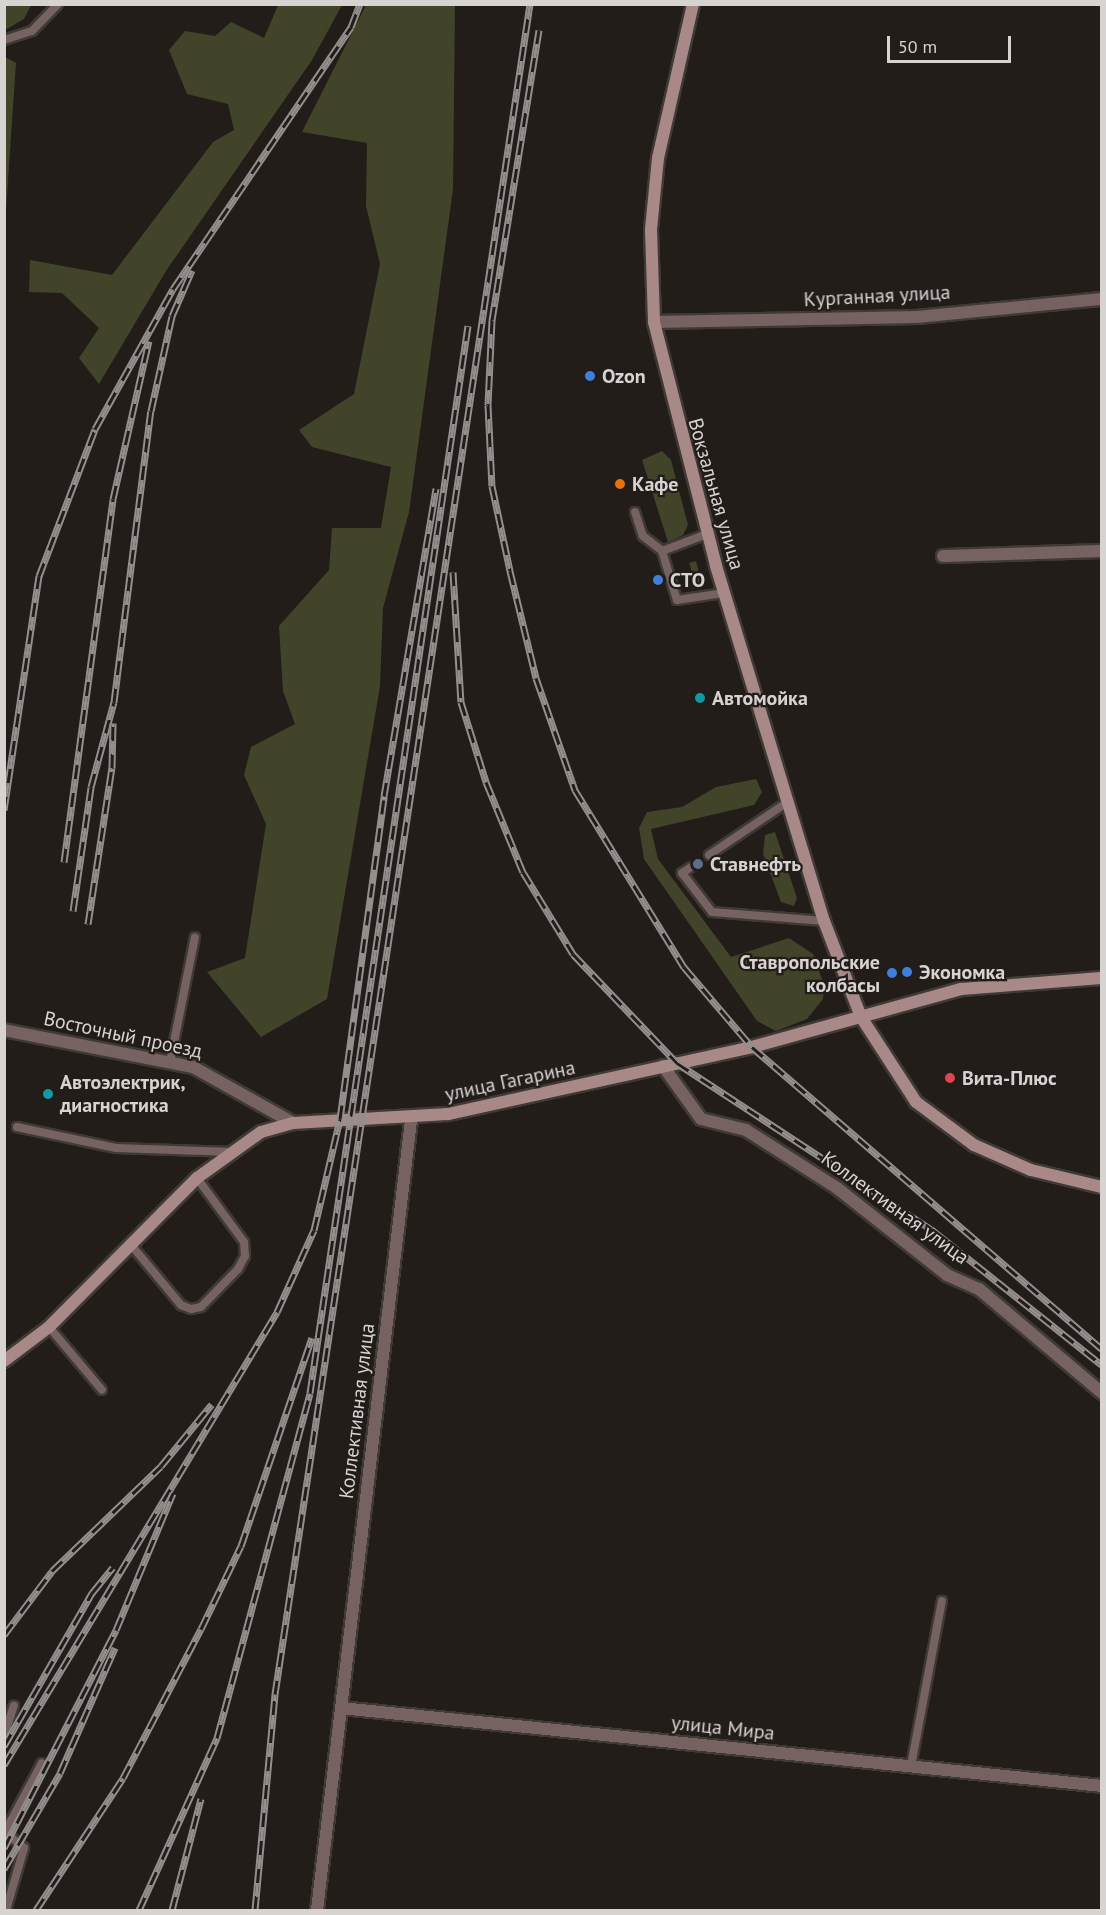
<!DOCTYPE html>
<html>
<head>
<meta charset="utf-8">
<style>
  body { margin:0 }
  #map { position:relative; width:1106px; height:1915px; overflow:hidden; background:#221d19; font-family:"PT Sans",sans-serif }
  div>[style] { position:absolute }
  .green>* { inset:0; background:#414429 }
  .roads { filter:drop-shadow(2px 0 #3f3a36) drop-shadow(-2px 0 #3f3a36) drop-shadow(0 2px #3f3a36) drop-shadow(0 -2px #3f3a36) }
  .service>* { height:8px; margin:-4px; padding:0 4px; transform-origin:4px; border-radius:4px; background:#766261 }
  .minor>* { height:12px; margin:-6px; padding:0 6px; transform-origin:6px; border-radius:6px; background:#766261 }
  .secondary>* { height:12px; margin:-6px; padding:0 6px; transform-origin:6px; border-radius:6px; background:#a98987 }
  .rail>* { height:7px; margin-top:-3.5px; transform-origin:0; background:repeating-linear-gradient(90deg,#221d19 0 14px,#938f8c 0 28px); box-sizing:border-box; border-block:2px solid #938f8c }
  .dots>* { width:16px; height:16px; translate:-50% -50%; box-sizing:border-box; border:3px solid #221d19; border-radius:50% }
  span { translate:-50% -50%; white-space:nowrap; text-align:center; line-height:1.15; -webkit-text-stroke:4.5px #221d19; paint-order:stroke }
  .street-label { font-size:20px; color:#d6d3d0 }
  .poi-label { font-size:20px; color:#d6d3d0; font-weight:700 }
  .left { translate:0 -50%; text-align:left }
  .right { translate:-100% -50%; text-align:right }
  .frame { position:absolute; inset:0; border:6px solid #d6d3d0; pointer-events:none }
  .scale { position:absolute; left:887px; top:36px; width:124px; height:27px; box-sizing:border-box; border:3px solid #d6d3d0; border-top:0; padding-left:8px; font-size:18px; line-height:21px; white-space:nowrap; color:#d6d3d0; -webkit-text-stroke:4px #221d19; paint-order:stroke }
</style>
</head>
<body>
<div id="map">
  <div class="green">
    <i style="clip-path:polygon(5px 4px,31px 4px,31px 5px,24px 19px,5px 30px)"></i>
    <i style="clip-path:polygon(278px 5px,342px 5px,312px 60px,166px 271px,99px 384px,79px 358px,99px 328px,62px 293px,29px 292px,30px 260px,112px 275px,213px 142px,234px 130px,228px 104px,187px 94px,169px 50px,185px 31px,215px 36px,231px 22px,264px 38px)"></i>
    <i style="clip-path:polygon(366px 5px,455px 5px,453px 189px,409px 512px,383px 608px,380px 686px,327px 999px,261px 1037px,207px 972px,245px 958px,266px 824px,244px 775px,251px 747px,295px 724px,283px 691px,279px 626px,329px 570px,332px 528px,381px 528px,391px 467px,312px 447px,299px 430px,354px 394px,380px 264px,366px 206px,367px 143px,302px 132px)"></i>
    <i style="clip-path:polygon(5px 57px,16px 63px,5px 225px)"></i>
    <i style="clip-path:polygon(662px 451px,671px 460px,688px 525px,683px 535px,668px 542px,642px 460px)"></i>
    <i style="clip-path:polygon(696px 561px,702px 584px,697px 586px,689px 563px)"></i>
    <i style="clip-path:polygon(756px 779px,762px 792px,754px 805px,651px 829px,658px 859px,731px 957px,789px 938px,813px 954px,824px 985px,823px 999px,807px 1019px,776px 1031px,757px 1021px,644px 859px,639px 828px,647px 812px,682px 807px,716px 787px)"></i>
    <i style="clip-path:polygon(775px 832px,797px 898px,794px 906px,781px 902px,763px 854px,765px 835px)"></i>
  </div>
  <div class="roads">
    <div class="service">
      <i style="left:4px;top:40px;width:29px;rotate:-18deg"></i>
      <i style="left:32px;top:31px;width:37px;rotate:-46deg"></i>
      <i style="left:635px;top:512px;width:25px;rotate:72deg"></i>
      <i style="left:643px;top:536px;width:24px;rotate:38deg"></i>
      <i style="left:707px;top:534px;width:48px;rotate:159.3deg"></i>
      <i style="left:662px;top:551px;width:51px;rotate:73deg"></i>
      <i style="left:677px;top:600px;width:48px;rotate:-8.5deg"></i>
      <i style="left:709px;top:855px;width:93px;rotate:-34deg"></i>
      <i style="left:691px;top:867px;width:11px;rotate:146deg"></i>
      <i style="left:682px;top:873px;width:49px;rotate:52.4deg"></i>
      <i style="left:712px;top:912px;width:112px;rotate:4.6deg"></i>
      <i style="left:170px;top:1062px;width:127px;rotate:-78.7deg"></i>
      <i style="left:17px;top:1127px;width:101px;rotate:12deg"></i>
      <i style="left:116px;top:1148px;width:116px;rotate:2deg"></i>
      <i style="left:132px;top:1246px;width:77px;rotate:50.3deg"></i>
      <i style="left:181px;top:1305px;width:11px;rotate:22deg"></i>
      <i style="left:191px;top:1309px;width:10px;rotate:-11deg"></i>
      <i style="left:201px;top:1307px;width:53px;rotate:-45.8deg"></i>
      <i style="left:238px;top:1269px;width:15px;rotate:-62deg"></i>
      <i style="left:245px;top:1256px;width:14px;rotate:-94deg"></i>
      <i style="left:244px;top:1242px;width:79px;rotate:-126.3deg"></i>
      <i style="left:49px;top:1327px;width:82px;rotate:49.9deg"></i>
      <i style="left:4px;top:1736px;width:32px;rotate:-72deg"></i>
      <i style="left:911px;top:1766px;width:168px;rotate:-79.4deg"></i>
      <i style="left:6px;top:1910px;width:65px;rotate:-73.8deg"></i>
      <i style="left:24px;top:1848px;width:25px;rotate:-140deg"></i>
      <i style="left:5px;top:1832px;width:78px;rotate:-61.8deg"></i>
    </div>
    <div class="minor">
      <i style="left:654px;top:322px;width:263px;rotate:-1.1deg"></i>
      <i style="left:917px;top:317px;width:186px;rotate:-5.6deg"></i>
      <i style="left:943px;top:556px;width:159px;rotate:-1.8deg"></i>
      <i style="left:4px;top:1030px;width:193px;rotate:11.1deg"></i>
      <i style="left:193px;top:1067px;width:115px;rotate:29.2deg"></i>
      <i style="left:663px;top:1066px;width:65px;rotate:54.4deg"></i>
      <i style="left:701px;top:1119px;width:46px;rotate:13.7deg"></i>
      <i style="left:746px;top:1130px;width:108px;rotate:32.5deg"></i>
      <i style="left:837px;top:1188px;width:140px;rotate:38.3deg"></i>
      <i style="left:947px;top:1275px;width:35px;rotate:24deg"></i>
      <i style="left:979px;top:1289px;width:161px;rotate:40.2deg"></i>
      <i style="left:341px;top:1708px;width:765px;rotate:5.85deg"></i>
      <i style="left:317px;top:1910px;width:796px;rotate:-83.21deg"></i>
    </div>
    <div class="secondary">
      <i style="left:693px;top:4px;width:158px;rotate:102.8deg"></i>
      <i style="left:658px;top:158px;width:72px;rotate:95.6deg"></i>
      <i style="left:651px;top:230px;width:92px;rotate:88.1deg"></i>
      <i style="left:654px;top:322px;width:252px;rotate:75.7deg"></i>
      <i style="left:716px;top:566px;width:371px;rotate:73.1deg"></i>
      <i style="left:824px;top:921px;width:103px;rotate:68.9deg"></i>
      <i style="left:861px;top:1017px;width:101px;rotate:57.1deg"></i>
      <i style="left:916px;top:1102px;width:72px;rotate:36.6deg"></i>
      <i style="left:974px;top:1145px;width:62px;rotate:23.7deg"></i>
      <i style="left:1031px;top:1170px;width:73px;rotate:13.5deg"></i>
      <i style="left:4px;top:1361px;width:56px;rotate:-37.1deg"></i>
      <i style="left:49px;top:1327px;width:210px;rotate:-45.2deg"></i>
      <i style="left:197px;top:1178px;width:79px;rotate:-35.7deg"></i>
      <i style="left:261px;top:1132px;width:33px;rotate:-16deg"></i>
      <i style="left:293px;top:1123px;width:155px;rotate:-3.3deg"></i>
      <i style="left:448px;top:1114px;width:311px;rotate:-12.4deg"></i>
      <i style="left:752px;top:1047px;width:217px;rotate:-15.5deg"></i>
      <i style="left:961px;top:989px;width:141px;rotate:-4.5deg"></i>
    </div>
  </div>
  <div class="rail">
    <i style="left:539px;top:30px;width:294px;rotate:99.2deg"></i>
    <i style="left:492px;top:320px;width:85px;rotate:92.7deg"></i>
    <i style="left:488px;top:405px;width:81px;rotate:87.2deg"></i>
    <i style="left:492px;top:486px;width:87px;rotate:78deg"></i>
    <i style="left:510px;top:571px;width:110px;rotate:76.3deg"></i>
    <i style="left:536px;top:678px;width:119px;rotate:70.8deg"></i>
    <i style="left:575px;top:790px;width:208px;rotate:58.4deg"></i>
    <i style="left:684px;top:967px;width:105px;rotate:49.6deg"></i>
    <i style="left:752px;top:1047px;width:462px;rotate:40.8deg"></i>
    <i style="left:453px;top:572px;width:130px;rotate:86.5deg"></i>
    <i style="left:461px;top:702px;width:84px;rotate:72.6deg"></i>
    <i style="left:486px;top:782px;width:97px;rotate:67.7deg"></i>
    <i style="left:523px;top:872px;width:96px;rotate:58.6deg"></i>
    <i style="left:573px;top:954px;width:151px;rotate:46.3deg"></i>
    <i style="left:677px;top:1063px;width:303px;rotate:33.2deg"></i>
    <i style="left:931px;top:1229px;width:218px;rotate:38.5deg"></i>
    <i style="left:4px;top:810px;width:237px;rotate:-81.5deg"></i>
    <i style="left:39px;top:576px;width:157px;rotate:-69.1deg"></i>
    <i style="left:95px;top:429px;width:160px;rotate:-60.9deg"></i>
    <i style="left:173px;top:289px;width:317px;rotate:-55.8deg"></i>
    <i style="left:351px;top:27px;width:25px;rotate:-69deg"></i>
    <i style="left:64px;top:862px;width:366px;rotate:-82.3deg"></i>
    <i style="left:113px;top:499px;width:162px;rotate:-77.2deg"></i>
    <i style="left:73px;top:911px;width:125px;rotate:-81.7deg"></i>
    <i style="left:91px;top:787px;width:88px;rotate:-74.9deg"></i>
    <i style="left:114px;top:702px;width:293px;rotate:-82.8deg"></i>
    <i style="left:151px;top:411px;width:97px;rotate:-77.5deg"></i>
    <i style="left:172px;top:316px;width:50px;rotate:-66.5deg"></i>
    <i style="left:88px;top:924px;width:158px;rotate:-81.3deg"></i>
    <i style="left:112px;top:768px;width:45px;rotate:-88.7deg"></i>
    <i style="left:4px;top:1635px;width:80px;rotate:-53.1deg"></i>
    <i style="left:52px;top:1571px;width:151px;rotate:-43.9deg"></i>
    <i style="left:161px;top:1466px;width:80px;rotate:-50.6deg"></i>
    <i style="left:4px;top:1746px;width:177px;rotate:-60.1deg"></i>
    <i style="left:92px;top:1593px;width:33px;rotate:-51deg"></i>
    <i style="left:4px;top:1765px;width:529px;rotate:-58.92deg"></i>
    <i style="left:277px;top:1312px;width:90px;rotate:-65.7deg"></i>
    <i style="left:314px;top:1230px;width:114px;rotate:-76.8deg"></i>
    <i style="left:340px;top:1119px;width:326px;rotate:-82.2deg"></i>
    <i style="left:384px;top:796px;width:312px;rotate:-80.4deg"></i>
    <i style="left:4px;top:1848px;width:245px;rotate:-62.8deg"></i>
    <i style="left:116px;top:1630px;width:148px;rotate:-67.4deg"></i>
    <i style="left:4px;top:1869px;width:111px;rotate:-59.7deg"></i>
    <i style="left:60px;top:1773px;width:137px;rotate:-66.3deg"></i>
    <i style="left:36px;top:1910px;width:158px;rotate:-56.6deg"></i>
    <i style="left:123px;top:1778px;width:168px;rotate:-62.4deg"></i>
    <i style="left:201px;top:1629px;width:92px;rotate:-64.3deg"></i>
    <i style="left:241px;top:1546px;width:220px;rotate:-71.2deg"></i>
    <i style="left:139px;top:1910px;width:189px;rotate:-65.6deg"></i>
    <i style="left:217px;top:1738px;width:357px;rotate:-74.9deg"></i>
    <i style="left:310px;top:1393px;width:1079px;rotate:-81.58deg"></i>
    <i style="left:172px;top:1910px;width:115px;rotate:-75.4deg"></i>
    <i style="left:255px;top:1910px;width:217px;rotate:-84.7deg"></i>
    <i style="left:275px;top:1694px;width:1709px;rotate:-81.42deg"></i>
  </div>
  <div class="dots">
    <i style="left:590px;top:376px;background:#3f7fe0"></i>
    <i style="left:620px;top:484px;background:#e8710a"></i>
    <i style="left:658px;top:580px;background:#3f7fe0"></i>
    <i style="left:700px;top:698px;background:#0f9aa8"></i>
    <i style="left:698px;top:864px;background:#5c6f8a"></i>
    <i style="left:907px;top:972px;background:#3f7fe0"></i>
    <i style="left:892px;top:973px;background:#3f7fe0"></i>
    <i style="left:950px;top:1078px;background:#e0444e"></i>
    <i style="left:48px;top:1094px;background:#0f9aa8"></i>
  </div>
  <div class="street-label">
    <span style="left:877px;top:296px;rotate:-3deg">Курганная улица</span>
    <span style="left:716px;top:494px;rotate:74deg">Вокзальная улица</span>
    <span style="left:123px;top:1035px;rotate:12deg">Восточный проезд</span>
    <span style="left:510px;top:1081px;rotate:-12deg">улица Гагарина</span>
    <span style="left:895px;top:1208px;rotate:36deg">Коллективная улица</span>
    <span style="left:357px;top:1411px;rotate:-83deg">Коллективная улица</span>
    <span style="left:723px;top:1728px;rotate:6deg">улица Мира</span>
  </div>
  <div class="poi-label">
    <span class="left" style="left:602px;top:376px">Ozon</span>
    <span class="left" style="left:632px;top:484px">Кафе</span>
    <span class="left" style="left:670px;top:580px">СТО</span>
    <span class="left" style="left:712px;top:698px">Автомойка</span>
    <span class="left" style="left:710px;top:864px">Ставнефть</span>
    <span class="right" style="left:880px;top:974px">Ставропольские<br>колбасы</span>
    <span class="left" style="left:919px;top:972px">Экономка</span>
    <span class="left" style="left:962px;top:1078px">Вита-Плюс</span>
    <span class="left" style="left:60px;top:1094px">Автоэлектрик,<br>диагностика</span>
  </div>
  <div class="frame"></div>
  <div class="scale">50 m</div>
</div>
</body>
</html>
